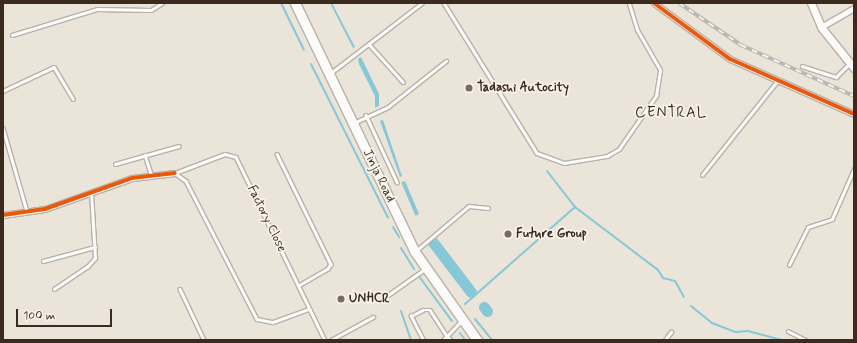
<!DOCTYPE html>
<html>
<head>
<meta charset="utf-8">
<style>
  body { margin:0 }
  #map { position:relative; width:857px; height:343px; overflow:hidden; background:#ebe5d9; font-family:Mynerve,sans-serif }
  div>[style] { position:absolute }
  .water>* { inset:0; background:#86c7d8; transform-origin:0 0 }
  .stream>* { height:2px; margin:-1px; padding:0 1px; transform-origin:1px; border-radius:1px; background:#86c7d8 }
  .river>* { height:11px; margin:-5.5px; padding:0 5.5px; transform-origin:5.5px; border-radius:5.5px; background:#86c7d8 }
  .roads { filter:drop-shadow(1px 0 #b7b2a9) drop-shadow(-1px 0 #b7b2a9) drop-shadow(0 1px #b7b2a9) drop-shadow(0 -1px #b7b2a9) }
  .lane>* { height:2.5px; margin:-1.25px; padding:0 1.25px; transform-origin:1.25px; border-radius:1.25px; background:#fcfbf9 }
  .street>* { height:5px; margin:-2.5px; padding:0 2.5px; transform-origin:2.5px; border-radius:2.5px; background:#fcfbf9 }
  .secondary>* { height:7px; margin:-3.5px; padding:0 3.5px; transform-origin:3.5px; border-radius:3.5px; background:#fcfbf9 }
  .highway>* { height:9px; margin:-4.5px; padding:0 4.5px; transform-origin:4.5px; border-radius:4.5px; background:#fcfbf9 }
  .rail>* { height:3.5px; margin-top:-1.75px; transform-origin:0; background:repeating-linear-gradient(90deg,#f7f3e8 0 6px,#b6b4b0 0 12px); box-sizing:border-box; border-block:1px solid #b6b4b0 }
  .cycleway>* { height:4px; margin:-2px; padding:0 2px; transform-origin:2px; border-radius:2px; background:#e8590c }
  .dots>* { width:11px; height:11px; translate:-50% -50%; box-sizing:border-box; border:2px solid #f7f3e8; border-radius:50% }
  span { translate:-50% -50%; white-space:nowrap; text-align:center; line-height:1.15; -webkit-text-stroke:3.5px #f7f3e8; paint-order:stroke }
  .poi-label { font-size:13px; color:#3b2a1e; font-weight:700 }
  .left { translate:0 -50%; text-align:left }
  .street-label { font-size:13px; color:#3b2a1e }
  .quarter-label { font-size:15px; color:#3b2a1e; letter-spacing:1px }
  .frame { position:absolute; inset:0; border:4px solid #3b2a1e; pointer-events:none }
  .scale { position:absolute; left:16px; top:309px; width:96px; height:18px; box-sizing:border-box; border:2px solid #3b2a1e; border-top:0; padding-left:5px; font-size:12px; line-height:14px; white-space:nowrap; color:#3b2a1e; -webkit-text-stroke:3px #f7f3e8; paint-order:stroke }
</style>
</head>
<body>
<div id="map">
  <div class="water">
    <i style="clip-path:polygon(330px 3px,332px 3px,355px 47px,353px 48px)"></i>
    <i style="clip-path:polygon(361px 57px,379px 94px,379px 106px,375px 108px,375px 96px,359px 64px,358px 59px)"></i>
    <i style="clip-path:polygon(383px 120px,402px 176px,400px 177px,380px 121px)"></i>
    <i style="left:405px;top:181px;width:36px;height:4px;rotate:67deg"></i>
    <i style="clip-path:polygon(434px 240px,453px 265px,449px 268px,430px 242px)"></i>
    <i style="left:455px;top:271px;width:27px;height:3px;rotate:51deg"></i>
  </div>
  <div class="stream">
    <i style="left:281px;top:3px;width:52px;rotate:63.9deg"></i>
    <i style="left:311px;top:64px;width:172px;rotate:63.4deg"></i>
    <i style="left:547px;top:171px;width:46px;rotate:52.1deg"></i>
    <i style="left:575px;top:207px;width:104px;rotate:37.2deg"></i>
    <i style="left:658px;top:270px;width:9px;rotate:58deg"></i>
    <i style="left:663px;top:278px;width:12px;rotate:14deg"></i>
    <i style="left:675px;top:281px;width:18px;rotate:61deg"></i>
    <i style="left:393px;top:227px;width:12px;rotate:59deg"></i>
    <i style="left:401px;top:248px;width:25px;rotate:58deg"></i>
    <i style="left:418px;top:275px;width:57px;rotate:53.5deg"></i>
    <i style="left:465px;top:304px;width:147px;rotate:-41.4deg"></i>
    <i style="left:691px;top:306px;width:27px;rotate:39deg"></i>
    <i style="left:712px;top:323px;width:26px;rotate:21deg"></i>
    <i style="left:736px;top:332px;width:12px;rotate:-5deg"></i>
    <i style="left:748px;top:331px;width:35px;rotate:15deg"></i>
    <i style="left:401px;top:311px;width:31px;rotate:71deg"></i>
    <i style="left:475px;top:319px;width:27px;rotate:51deg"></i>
    <i style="left:460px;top:333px;width:9px;rotate:54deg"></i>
  </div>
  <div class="river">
    <i style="left:432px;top:241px;width:64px;rotate:52.6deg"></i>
    <i style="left:484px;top:307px;width:5px;rotate:53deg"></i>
  </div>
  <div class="roads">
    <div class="lane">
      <i style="left:444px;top:3px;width:176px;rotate:58.2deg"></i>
      <i style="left:537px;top:153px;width:29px;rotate:20deg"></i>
      <i style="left:564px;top:163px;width:44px;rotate:-9.2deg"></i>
      <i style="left:607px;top:156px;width:14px;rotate:-30deg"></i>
      <i style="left:619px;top:149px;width:65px;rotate:-55.1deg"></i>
      <i style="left:656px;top:96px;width:26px;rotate:-81deg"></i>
      <i style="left:660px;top:70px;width:46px;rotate:-119.9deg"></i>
      <i style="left:637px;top:30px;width:28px;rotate:-107deg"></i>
      <i style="left:12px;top:35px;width:89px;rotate:-17deg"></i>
      <i style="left:97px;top:9px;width:54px;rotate:1.1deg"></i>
      <i style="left:151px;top:10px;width:13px;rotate:-32deg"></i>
      <i style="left:369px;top:44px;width:51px;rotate:48.2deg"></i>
      <i style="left:802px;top:66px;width:36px;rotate:18deg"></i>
      <i style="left:836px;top:77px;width:18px;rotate:-45deg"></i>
      <i style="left:332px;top:72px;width:113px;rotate:-37.5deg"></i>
      <i style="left:3px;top:91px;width:56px;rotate:-25.2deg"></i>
      <i style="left:54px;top:67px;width:37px;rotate:59deg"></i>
      <i style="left:366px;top:115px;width:74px;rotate:65.2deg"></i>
      <i style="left:354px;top:123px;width:38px;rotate:-25deg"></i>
      <i style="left:388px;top:107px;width:74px;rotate:-38.4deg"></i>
      <i style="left:3px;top:128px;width:86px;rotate:73.9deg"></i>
      <i style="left:277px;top:154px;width:123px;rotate:63.9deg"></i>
      <i style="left:331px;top:264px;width:6px;rotate:121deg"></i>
      <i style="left:328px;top:269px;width:34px;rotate:150deg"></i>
      <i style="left:145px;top:155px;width:19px;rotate:72deg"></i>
      <i style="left:115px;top:164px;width:66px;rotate:-15.7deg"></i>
      <i style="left:175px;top:173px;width:53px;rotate:-20.8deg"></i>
      <i style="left:225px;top:154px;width:11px;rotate:15deg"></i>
      <i style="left:236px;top:157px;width:203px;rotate:64.1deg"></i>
      <i style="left:175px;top:173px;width:14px;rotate:36deg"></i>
      <i style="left:186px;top:181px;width:155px;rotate:62.8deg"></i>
      <i style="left:257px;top:319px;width:16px;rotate:11deg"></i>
      <i style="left:273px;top:322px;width:37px;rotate:-20deg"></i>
      <i style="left:702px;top:175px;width:122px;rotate:-51.3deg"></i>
      <i style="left:417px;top:250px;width:68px;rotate:-40.2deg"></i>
      <i style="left:469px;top:206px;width:19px;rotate:6deg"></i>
      <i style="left:43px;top:261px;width:54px;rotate:-15.1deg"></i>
      <i style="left:789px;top:265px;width:42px;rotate:-63.4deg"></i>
      <i style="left:808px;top:227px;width:25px;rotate:-18deg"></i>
      <i style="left:832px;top:219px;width:55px;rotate:-66.3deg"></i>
      <i style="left:54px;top:289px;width:40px;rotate:-34deg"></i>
      <i style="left:87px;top:267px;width:12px;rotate:-48deg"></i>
      <i style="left:95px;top:258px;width:65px;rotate:-93.5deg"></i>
      <i style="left:180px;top:289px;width:56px;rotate:64.8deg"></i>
      <i style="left:388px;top:295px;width:45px;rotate:-35.1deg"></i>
      <i style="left:788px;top:331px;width:20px;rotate:27deg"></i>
      <i style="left:331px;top:340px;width:48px;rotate:-28.7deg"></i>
      <i style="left:423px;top:340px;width:27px;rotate:-117deg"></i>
      <i style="left:411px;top:316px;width:13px;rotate:-27deg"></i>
      <i style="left:423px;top:310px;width:7px"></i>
      <i style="left:430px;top:310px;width:31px;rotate:57deg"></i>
      <i style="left:447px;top:336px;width:21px;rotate:-47deg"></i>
      <i style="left:443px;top:340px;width:6px;rotate:-45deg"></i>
      <i style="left:447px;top:336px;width:6px;rotate:45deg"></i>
      <i style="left:665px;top:340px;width:10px;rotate:-53deg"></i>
    </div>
    <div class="street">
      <i style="left:654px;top:3px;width:94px;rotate:36.4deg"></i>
      <i style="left:730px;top:59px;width:136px;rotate:23.9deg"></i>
      <i style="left:821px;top:27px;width:38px;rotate:-30deg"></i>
      <i style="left:3px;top:215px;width:42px;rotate:-8.1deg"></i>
      <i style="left:45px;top:209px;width:92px;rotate:-19.6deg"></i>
      <i style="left:132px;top:178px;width:43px;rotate:-6.6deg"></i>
    </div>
    <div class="secondary">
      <i style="left:811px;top:3px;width:26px;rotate:67deg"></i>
      <i style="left:821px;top:27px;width:53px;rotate:51.2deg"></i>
    </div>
    <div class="highway">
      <i style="left:295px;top:3px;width:276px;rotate:64.3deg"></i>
      <i style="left:415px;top:252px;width:108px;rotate:54.8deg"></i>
    </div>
  </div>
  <div class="rail">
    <i style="left:679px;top:3px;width:75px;rotate:34.1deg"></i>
    <i style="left:741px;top:45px;width:124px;rotate:24.3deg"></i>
  </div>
  <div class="cycleway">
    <i style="left:654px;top:3px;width:94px;rotate:36.4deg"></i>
    <i style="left:730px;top:59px;width:136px;rotate:23.9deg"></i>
    <i style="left:3px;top:215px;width:42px;rotate:-8.1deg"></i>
    <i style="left:45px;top:209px;width:92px;rotate:-19.6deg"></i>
    <i style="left:132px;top:178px;width:43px;rotate:-6.6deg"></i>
  </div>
  <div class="dots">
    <i style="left:469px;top:88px;background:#796b5f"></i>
    <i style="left:508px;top:234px;background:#796b5f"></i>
    <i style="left:341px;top:299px;background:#796b5f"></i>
  </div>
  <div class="poi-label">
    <span class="left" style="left:477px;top:88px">Tadashi Autocity</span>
    <span class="left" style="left:516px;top:234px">Future Group</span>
    <span class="left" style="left:349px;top:299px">UNHCR</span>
  </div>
  <div class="street-label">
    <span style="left:378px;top:176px;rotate:64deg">Jinja Road</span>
    <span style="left:266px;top:219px;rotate:64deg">Factory Close</span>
  </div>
  <div class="quarter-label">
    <span style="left:671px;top:114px">CENTRAL</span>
  </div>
  <div class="frame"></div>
  <div class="scale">100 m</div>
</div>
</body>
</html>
